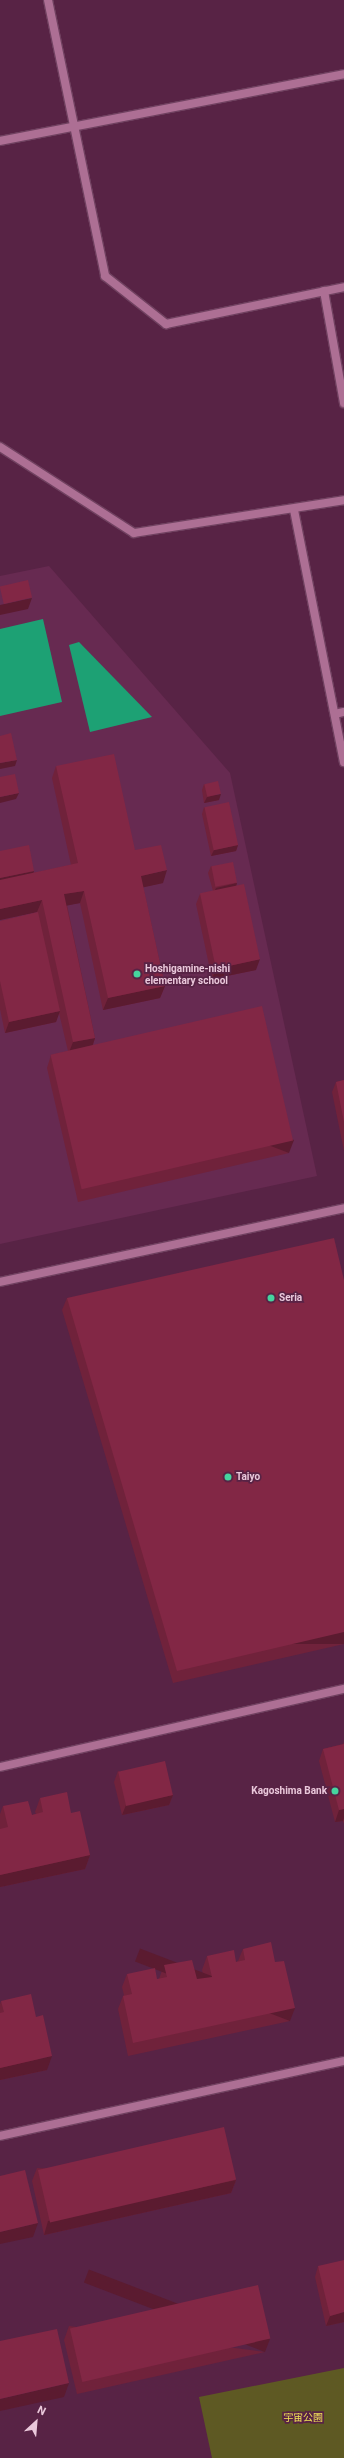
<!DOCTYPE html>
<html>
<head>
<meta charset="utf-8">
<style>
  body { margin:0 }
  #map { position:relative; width:344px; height:2458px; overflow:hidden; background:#582345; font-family:Roboto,"Noto Sans JP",sans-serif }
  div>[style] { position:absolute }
  .built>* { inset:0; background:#672a51 }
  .green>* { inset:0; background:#5e5923 }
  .water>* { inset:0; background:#1da174 }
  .roads { filter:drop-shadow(1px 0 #704160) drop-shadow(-1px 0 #704160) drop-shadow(0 1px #704160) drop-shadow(0 -1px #704160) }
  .minor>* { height:8px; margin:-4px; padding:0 4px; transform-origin:4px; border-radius:4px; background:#ad6f94 }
  .tertiary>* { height:8px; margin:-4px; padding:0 4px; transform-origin:4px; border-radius:4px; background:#ad6f94 }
  .wall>* { inset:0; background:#70223b }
  .shaded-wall>* { inset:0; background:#5b1b30; transform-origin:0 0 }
  .building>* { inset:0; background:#822745; transform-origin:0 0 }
  .dots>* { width:11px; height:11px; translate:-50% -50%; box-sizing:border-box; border:2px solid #582345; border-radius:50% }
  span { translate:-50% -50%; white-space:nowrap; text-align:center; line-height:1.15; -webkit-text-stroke:3.5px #582345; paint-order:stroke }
  .poi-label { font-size:10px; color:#eac8db; font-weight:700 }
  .left { translate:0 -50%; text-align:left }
  .right { translate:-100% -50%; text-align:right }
  .park-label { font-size:10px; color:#f1e358 }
  .north { position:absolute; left:16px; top:2402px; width:40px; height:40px; -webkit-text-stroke:3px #582345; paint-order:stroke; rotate:26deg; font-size:11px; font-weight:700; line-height:16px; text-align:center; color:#eac8db }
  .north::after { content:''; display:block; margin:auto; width:14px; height:18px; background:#eac8db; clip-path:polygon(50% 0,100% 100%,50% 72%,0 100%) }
</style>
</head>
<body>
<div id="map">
  <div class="built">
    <i style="clip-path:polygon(49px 566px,230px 773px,317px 1176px,0 1244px,0 576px)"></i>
  </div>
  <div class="green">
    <i style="clip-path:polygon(344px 2368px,344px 2458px,212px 2458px,199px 2397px)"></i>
  </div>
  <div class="water">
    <i style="clip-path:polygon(43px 619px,62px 702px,0 716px,0 629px)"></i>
    <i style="clip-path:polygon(79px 642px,152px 717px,90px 732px,69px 645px)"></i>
  </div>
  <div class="roads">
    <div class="minor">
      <i style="left:48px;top:0;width:282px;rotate:78.3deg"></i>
      <i style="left:105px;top:276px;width:78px;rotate:38.2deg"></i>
      <i style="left:166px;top:324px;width:182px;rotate:-11.7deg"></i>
      <i style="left:0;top:141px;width:350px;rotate:-11deg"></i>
      <i style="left:324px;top:291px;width:114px;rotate:79.9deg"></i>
      <i style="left:0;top:447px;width:159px;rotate:32.7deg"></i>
      <i style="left:134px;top:533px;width:213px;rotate:-8.9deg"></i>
      <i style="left:294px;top:510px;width:257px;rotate:78.8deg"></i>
      <i style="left:335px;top:714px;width:9px;rotate:-13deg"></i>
      <i style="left:0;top:1767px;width:353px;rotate:-12.8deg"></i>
      <i style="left:0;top:2136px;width:352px;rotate:-12.3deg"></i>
    </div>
    <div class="tertiary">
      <i style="left:0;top:1282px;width:352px;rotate:-12.1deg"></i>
    </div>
  </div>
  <div class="wall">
    <i style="clip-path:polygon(56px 766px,135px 850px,163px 883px,143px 887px,165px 986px,160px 998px,103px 1010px,80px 903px,67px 905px,95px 1038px,93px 1045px,289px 1153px,78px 1202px,47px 1068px,51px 1055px,68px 1051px,59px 1013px,56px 1022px,5px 1033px,0 1009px,0 921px,37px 913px,37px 912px,0 920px,0 851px,34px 873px,71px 865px,52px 778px)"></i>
    <i style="clip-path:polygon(204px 784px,219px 800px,204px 803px,202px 790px)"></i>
    <i style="clip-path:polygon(204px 807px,238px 845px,236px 851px,211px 856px,202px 814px)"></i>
    <i style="clip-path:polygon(211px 866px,237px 883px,236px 886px,256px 970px,212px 979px,196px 904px,200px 894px,213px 891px,208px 873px)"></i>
    <i style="clip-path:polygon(344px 1080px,344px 1151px,332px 1092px,336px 1082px)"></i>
    <i style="clip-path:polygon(344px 1280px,344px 1644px,173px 1683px,62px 1310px,67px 1298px)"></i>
    <i style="clip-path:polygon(344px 1742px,344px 1824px,343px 1821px,335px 1822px,319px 1761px,323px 1749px,343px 1744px)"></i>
    <i style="clip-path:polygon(118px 1771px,173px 1795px,169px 1805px,122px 1815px,114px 1782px)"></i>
    <i style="clip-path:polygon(40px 1798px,71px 1813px,90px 1855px,85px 1869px,0 1887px,0 1814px,3px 1806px,32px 1815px,36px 1814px,35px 1812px)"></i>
    <i style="clip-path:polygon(243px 1949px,275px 1962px,290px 2021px,128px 2056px,118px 2009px,123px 1996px,124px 1995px,122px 1987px,127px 1974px,157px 1979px,159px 1979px,164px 1965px,197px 1979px,204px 1978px,202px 1970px,207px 1956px,236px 1962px,238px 1961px)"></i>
    <i style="clip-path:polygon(1px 2001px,47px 2070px,0 2080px,0 2004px)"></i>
    <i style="clip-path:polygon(37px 2168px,236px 2180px,231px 2193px,44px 2235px,32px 2181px)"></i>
    <i style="clip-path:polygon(318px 2266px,344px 2322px,326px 2326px,315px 2277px)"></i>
    <i style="clip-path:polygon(69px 2326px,265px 2352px,77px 2394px,64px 2340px)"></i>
  </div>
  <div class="shaded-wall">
    <i style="clip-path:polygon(32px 598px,28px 609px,0 615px,0 605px)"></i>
    <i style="clip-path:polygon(17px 760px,15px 766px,0 769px,0 763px)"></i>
    <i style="clip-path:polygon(19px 793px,16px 799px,0 803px,0 797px)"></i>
    <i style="clip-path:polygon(221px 794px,219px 800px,204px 803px,207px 797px)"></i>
    <i style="clip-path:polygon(238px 845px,236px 851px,211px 856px,214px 850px)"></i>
    <i style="clip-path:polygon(167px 870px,163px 883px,136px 889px,141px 876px)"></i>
    <i style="clip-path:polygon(34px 871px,31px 881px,0 888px,0 878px)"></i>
    <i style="clip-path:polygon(237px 883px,235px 890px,213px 894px,216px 888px)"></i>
    <i style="clip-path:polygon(84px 891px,80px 903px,60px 907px,64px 894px)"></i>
    <i style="clip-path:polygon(42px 900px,37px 912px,0 920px,0 909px)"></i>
    <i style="clip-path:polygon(260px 959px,256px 970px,212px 979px,216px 969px)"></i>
    <i style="clip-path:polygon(165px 986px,160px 998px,103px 1010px,108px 998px)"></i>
    <i style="clip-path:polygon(60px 1011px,56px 1022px,5px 1033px,9px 1022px)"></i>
    <i style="clip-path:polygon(95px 1038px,91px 1050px,68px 1055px,73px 1042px)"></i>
    <i style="left:294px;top:1140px;width:14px;height:217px;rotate:111deg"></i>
    <i style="left:344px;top:1632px;width:12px;height:171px;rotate:90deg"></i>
    <i style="clip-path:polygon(173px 1795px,169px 1805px,122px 1815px,126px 1805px)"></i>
    <i style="clip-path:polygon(344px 1809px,344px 1818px,343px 1821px,335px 1822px,339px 1810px)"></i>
    <i style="clip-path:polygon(90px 1855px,85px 1869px,0 1887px,0 1875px)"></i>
    <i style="left:295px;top:2008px;width:14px;height:166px;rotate:111deg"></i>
    <i style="clip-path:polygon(52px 2056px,47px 2070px,0 2080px,0 2068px)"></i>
    <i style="clip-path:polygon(236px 2180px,231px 2193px,44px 2235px,48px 2221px)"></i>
    <i style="clip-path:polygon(38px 2223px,33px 2237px,0 2244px,0 2232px)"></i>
    <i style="clip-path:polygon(344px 2312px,344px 2322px,326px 2326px,330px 2316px)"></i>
    <i style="left:270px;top:2339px;width:14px;height:194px;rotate:111deg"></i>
    <i style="clip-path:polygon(69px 2383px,64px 2397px,0 2411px,0 2399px)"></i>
  </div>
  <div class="building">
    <i style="left:28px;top:580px;width:18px;height:29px;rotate:77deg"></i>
    <i style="clip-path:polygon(11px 733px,17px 760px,0 763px,0 736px)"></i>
    <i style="clip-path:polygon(114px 754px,135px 850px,161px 845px,167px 870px,141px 876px,165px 986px,108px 998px,84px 891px,64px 894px,95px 1038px,73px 1042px,42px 900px,0 909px,0 880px,78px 863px,56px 766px)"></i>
    <i style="clip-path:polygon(15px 774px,19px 793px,0 797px,0 777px)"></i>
    <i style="left:218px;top:781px;width:13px;height:14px;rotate:77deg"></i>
    <i style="left:229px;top:802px;width:44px;height:25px;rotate:78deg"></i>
    <i style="clip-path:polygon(29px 845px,34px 871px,0 878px,0 851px)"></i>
    <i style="left:233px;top:862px;width:21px;height:22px;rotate:79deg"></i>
    <i style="left:244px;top:884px;width:77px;height:45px;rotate:78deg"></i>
    <i style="clip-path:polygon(38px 912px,60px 1011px,9px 1022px,0 981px,0 921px)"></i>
    <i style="left:262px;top:1006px;width:138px;height:217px;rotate:77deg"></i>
    <i style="clip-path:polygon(344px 1080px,344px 1122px,336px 1082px)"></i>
    <i style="clip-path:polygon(334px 1238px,344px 1280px,344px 1632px,177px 1671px,67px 1298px)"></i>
    <i style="clip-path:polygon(344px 1744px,344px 1809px,339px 1810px,323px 1749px)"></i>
    <i style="left:165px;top:1761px;width:35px;height:48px;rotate:77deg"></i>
    <i style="clip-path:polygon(67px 1792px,71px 1813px,80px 1811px,90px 1855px,0 1875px,0 1829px,8px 1827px,3px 1806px,28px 1801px,32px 1815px,43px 1812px,40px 1798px)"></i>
    <i style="clip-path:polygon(271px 1942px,275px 1962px,284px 1961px,295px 2008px,133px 2043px,123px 1996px,132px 1994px,127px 1974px,155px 1968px,157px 1979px,167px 1977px,164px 1965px,192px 1960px,197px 1979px,212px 1977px,207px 1956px,234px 1950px,236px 1962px,245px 1960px,243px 1949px)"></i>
    <i style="clip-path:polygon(31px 1994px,36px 2017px,43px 2015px,52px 2056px,0 2068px,0 2013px,4px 2012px,1px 2001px)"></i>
    <i style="left:224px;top:2127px;width:54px;height:191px;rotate:77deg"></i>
    <i style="clip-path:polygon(25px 2170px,38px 2223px,0 2232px,0 2176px)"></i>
    <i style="clip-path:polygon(344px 2260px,344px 2312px,330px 2316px,318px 2266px)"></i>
    <i style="left:258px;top:2285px;width:55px;height:193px;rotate:77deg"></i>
    <i style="clip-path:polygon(57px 2329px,69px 2383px,0 2399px,0 2341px)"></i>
  </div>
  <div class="dots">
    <i style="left:137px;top:974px;background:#46d49e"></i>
    <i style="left:271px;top:1298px;background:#46d49e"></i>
    <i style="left:228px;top:1477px;background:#46d49e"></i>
    <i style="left:335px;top:1791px;background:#46d49e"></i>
  </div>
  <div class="poi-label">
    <span class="left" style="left:145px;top:974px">Hoshigamine-nishi<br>elementary school</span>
    <span class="left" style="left:279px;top:1298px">Seria</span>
    <span class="left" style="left:236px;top:1477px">Taiyo</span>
    <span class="right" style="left:327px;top:1791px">Kagoshima Bank</span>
  </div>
  <div class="park-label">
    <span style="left:303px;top:2418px">宇宙公園</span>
  </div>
  <div class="north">N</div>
</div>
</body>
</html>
